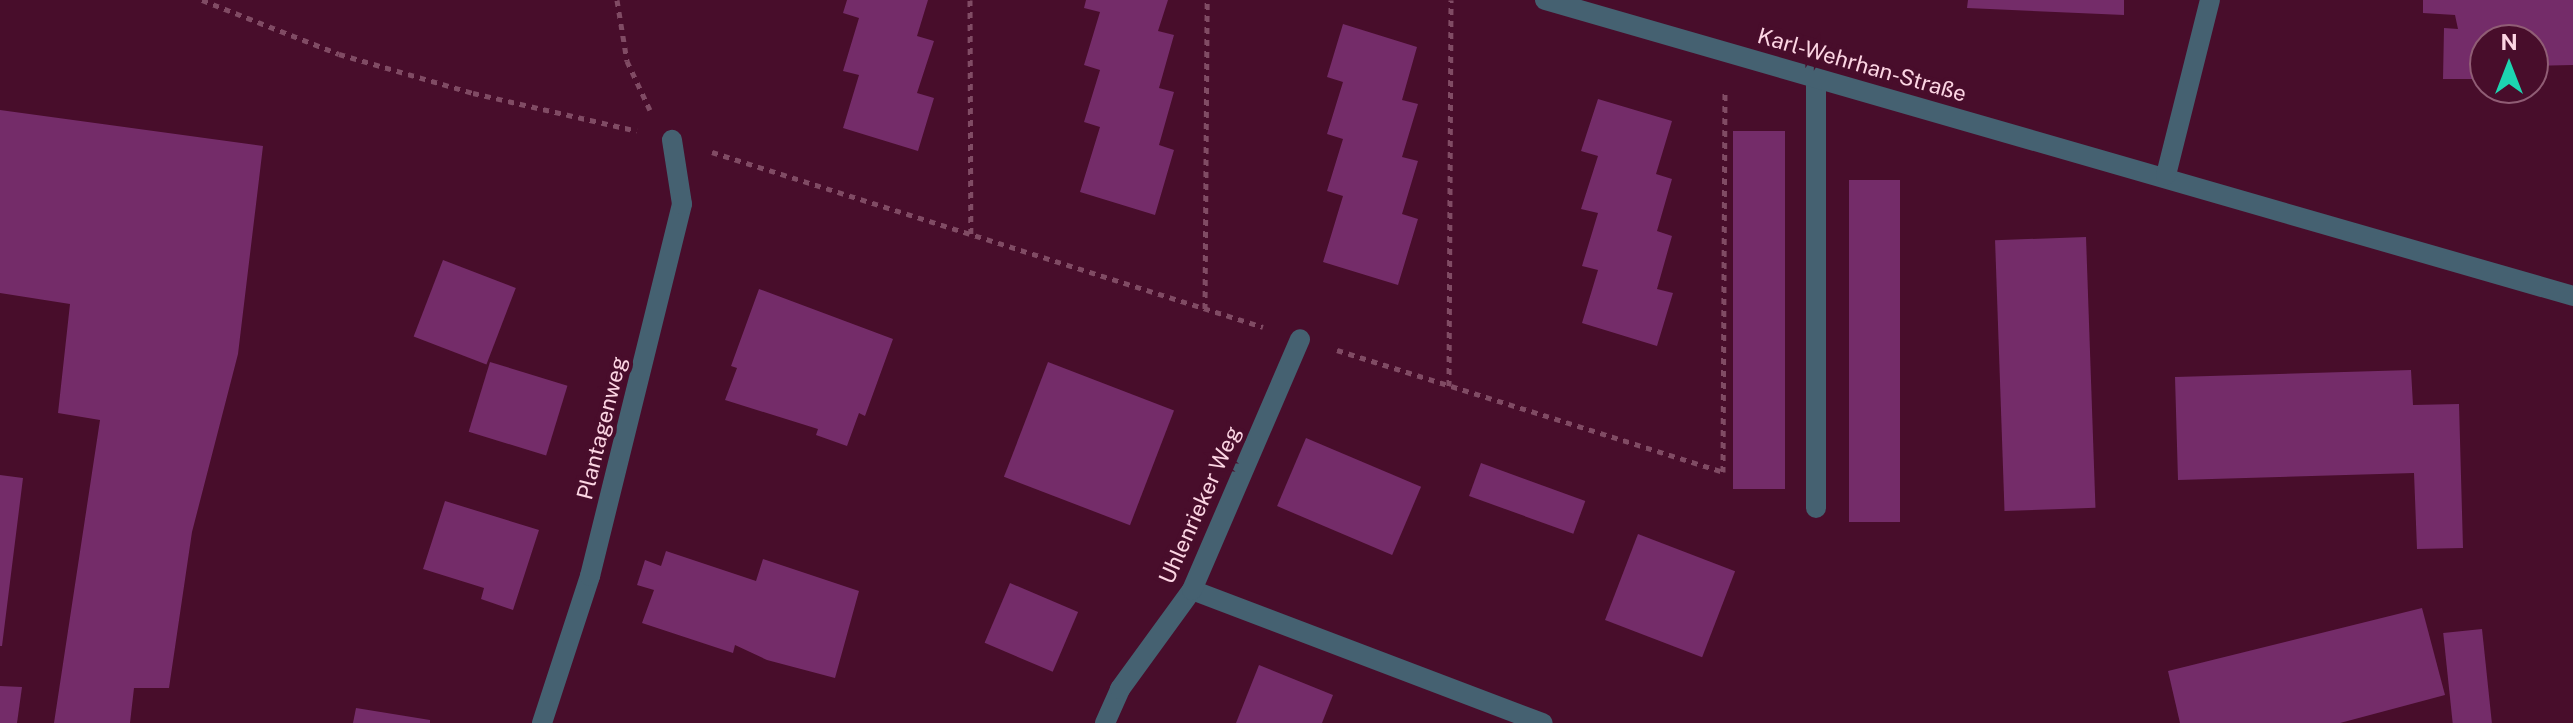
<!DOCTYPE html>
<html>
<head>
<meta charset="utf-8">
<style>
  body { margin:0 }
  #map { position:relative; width:2573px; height:723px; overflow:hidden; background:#480d2b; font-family:"Public Sans",sans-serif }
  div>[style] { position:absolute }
  .building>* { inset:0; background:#742c69; transform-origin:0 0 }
  .path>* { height:5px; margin-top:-2.5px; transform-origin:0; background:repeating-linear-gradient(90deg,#804b64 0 6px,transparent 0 12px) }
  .lane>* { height:20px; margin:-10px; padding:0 10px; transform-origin:10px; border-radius:10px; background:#456171 }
  .street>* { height:20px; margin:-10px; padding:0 10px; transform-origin:10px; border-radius:10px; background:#456171 }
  span { translate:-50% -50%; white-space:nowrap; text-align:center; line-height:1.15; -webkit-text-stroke:8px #480d2b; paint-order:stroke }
  .street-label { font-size:22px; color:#fcd5e3 }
  .north { position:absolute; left:2469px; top:24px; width:80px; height:80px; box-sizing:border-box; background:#480d2b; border:2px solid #905d75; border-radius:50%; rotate:0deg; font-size:22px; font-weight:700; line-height:32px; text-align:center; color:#fcd5e3 }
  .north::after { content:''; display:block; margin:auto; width:28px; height:36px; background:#1dd5b1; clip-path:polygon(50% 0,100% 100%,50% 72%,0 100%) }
</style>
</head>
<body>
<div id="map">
  <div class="building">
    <i style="clip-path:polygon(847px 0,928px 0,917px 36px,934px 41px,917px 93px,934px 98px,918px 151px,843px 128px,859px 75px,843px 71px,859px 18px,843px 13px)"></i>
    <i style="clip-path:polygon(1086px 0,1168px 0,1158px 31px,1174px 35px,1159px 88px,1174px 92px,1159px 145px,1174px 150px,1155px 215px,1080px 192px,1100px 127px,1084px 122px,1100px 70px,1084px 65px,1100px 12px,1084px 8px)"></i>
    <i style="clip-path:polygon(1968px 0,2124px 0,2124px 15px,1967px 8px)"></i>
    <i style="clip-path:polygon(2423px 0,2573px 0,2573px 65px,2533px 66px,2533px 40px,2485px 40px,2485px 79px,2443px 79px,2444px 28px,2458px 29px,2455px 15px,2423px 13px)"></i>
    <i style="clip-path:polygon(1343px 24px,1417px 47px,1402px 100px,1418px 104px,1402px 157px,1418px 161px,1402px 214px,1418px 219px,1398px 285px,1323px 262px,1343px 196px,1327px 191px,1343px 139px,1327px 134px,1343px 82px,1327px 77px)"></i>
    <i style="clip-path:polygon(1598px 99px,1672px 121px,1656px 174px,1672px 179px,1657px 231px,1672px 236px,1657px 289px,1673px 293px,1657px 346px,1582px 323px,1598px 270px,1582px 266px,1598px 213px,1581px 209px,1598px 156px,1581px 151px)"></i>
    <i style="clip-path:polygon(0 110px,263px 146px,238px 354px,192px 532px,169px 688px,134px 688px,130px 723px,54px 723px,100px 420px,58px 413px,70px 304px,0 293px)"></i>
    <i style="left:1733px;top:131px;width:52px;height:358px"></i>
    <i style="left:1849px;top:180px;width:51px;height:342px"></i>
    <i style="left:2086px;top:237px;width:271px;height:91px;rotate:88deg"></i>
    <i style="left:443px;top:260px;width:78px;height:82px;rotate:21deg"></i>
    <i style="clip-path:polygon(759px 289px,893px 339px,865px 416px,859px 413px,847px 446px,816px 435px,818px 429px,725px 400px,737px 368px,731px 366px)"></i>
    <i style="left:490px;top:362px;width:81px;height:73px;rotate:17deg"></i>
    <i style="left:1048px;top:362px;width:135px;height:123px;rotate:21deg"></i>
    <i style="clip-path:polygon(2411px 370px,2413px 405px,2459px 404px,2463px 548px,2417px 549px,2414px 473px,2178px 480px,2175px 377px)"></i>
    <i style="left:1306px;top:438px;width:125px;height:74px;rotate:23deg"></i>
    <i style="left:1481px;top:463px;width:111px;height:35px;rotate:20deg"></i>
    <i style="clip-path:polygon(0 475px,23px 478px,2px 646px,0 646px)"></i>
    <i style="clip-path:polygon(445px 501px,539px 530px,513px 610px,481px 599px,484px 588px,423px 569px)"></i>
    <i style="left:1638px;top:534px;width:104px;height:92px;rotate:21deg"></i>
    <i style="clip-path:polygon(666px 551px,756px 581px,763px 559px,859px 591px,835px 678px,767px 660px,735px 645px,733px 653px,642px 623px,654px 590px,637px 585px,645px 560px,661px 566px)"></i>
    <i style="left:1010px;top:583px;width:74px;height:65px;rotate:23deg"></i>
    <i style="clip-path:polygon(2422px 608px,2445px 695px,2340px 723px,2180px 723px,2168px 671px)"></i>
    <i style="left:2482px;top:629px;width:95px;height:39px;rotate:84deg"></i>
    <i style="clip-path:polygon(1259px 665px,1333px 695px,1322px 723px,1236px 723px)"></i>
    <i style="clip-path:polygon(0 686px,22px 687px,17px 723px,0 723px)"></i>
    <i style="clip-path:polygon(356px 708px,430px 720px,430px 723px,353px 723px)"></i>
  </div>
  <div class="path">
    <i style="left:202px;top:0;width:147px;rotate:21.5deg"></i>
    <i style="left:339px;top:54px;width:140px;rotate:16.2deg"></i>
    <i style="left:473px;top:93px;width:168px;rotate:13deg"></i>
    <i style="left:617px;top:0;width:62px;rotate:80.7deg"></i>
    <i style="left:627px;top:61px;width:54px;rotate:64.9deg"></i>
    <i style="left:970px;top:0;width:234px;rotate:89.8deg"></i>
    <i style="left:712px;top:152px;width:578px;rotate:17.62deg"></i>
    <i style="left:1205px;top:309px;width:309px;rotate:-89.6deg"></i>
    <i style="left:1337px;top:350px;width:405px;rotate:17.5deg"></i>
    <i style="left:1723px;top:472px;width:381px;rotate:-89.7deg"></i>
    <i style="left:1449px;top:386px;width:386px;rotate:-89.7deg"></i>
  </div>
  <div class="lane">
    <i style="left:1816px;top:79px;width:429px;rotate:90deg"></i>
    <i style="left:1192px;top:590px;width:375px;rotate:20.8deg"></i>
  </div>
  <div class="street">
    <i style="left:1545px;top:0;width:1070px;rotate:16.06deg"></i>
    <i style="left:2166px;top:175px;width:180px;rotate:-75.9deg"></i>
    <i style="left:542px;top:723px;width:155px;rotate:-71.9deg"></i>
    <i style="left:590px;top:576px;width:383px;rotate:-76.1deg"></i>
    <i style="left:682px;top:204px;width:65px;rotate:-98.9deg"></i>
    <i style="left:1105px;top:723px;width:37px;rotate:-66deg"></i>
    <i style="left:1120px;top:689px;width:122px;rotate:-54deg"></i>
    <i style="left:1192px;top:590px;width:273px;rotate:-66.7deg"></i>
  </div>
  <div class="street-label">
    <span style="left:1862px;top:65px;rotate:16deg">Karl-Wehrhan-Straße</span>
    <span style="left:602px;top:428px;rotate:-76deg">Plantagenweg</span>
    <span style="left:1200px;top:505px;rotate:-66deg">Uhlenrieker Weg</span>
  </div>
  <div class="north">N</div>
</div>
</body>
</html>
